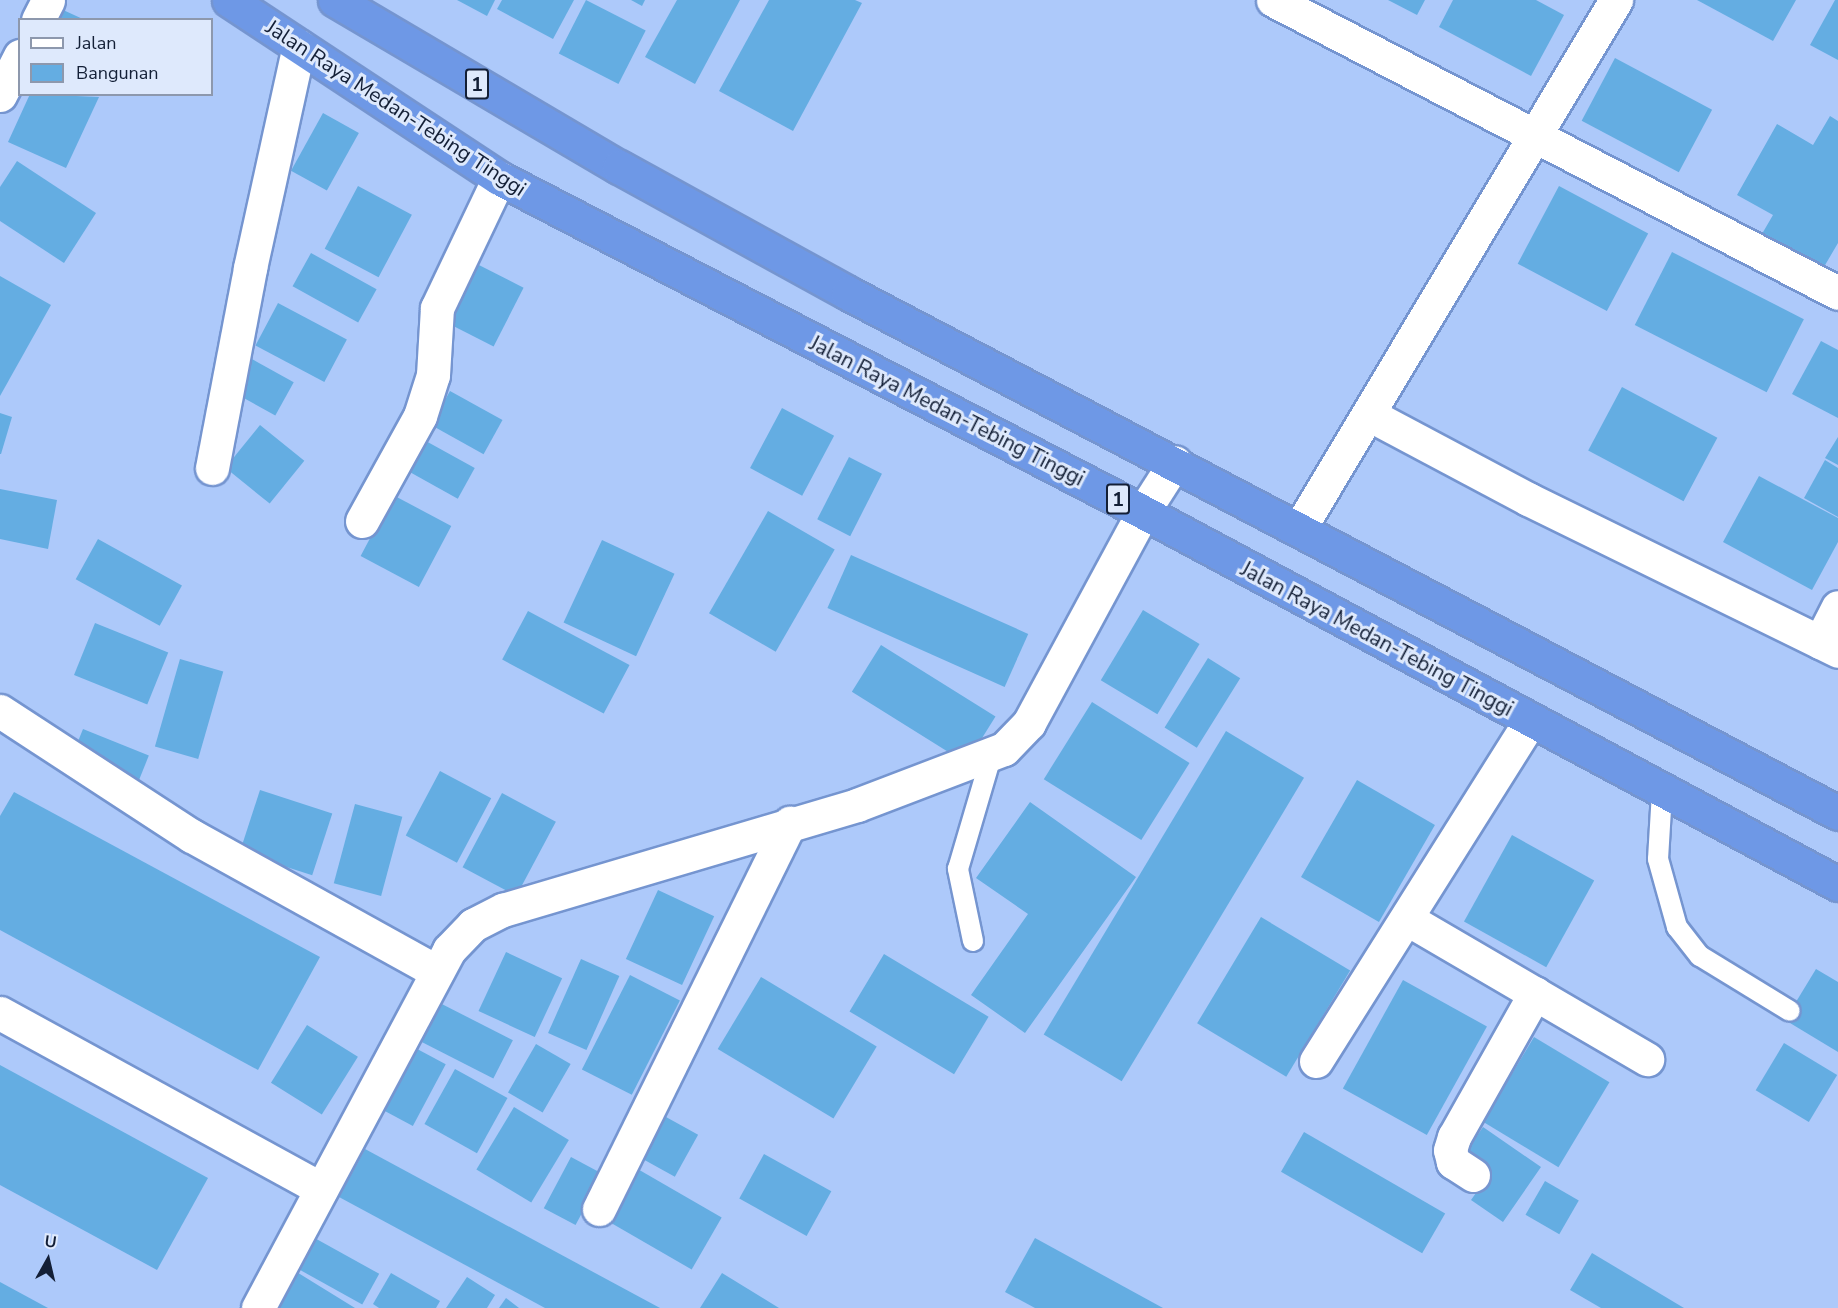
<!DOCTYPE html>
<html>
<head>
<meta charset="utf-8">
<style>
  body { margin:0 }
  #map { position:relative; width:1838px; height:1308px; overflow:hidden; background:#adc9fa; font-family:"Nunito Sans",sans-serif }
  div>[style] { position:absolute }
  .building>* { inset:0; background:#64ade2; transform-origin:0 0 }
  .roads { filter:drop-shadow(2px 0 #7595d0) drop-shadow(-2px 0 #7595d0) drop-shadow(0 2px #7595d0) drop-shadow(0 -2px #7595d0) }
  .lane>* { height:20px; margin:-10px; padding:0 10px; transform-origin:10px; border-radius:10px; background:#fff }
  .street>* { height:33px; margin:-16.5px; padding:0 16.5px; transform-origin:16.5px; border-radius:16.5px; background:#fff }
  .highway>* { height:33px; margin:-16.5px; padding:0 16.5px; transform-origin:16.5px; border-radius:16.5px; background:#6e98e6 }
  span { translate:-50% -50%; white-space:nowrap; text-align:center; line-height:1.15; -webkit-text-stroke:6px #dee9fc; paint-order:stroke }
  .shield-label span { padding:2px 4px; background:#dee9fc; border:2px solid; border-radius:4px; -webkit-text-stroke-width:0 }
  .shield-label { font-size:20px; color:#131f36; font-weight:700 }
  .street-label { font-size:21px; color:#131f36 }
  .legend { position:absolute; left:18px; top:18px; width:195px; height:78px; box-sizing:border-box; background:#dee9fc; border:2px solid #8d98ad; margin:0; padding:8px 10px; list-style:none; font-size:18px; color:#131f36 }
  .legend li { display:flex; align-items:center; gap:12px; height:30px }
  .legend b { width:30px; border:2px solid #8d98ad }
  .north { position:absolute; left:18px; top:1230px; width:60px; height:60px; -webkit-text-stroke:4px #dee9fc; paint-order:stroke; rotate:8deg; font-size:16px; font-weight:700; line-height:24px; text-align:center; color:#131f36 }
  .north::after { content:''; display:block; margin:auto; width:21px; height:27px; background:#131f36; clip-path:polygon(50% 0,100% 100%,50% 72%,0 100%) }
</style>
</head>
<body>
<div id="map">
  <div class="building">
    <i style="clip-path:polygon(457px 0,495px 0,487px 16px)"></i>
    <i style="clip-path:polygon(502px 0,574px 0,553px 39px,497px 9px)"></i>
    <i style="left:586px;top:0;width:67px;height:60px;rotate:27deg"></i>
    <i style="clip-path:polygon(631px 0,645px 0,642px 6px)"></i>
    <i style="clip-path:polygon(677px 0,740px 0,695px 84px,645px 57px)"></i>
    <i style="clip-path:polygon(769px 0,855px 0,862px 3px,793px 131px,719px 91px)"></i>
    <i style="clip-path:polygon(1388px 0,1425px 0,1417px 15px)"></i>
    <i style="clip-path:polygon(1453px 0,1536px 0,1564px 15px,1531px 76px,1439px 27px)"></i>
    <i style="clip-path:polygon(1697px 0,1796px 0,1773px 41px)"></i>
    <i style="clip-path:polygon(1835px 0,1838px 0,1838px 60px,1810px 45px)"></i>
    <i style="clip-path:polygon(50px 4px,85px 20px,42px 20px)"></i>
    <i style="left:1615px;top:58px;width:110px;height:71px;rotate:28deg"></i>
    <i style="clip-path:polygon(30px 94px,99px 97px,66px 168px,8px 142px)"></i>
    <i style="left:323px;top:113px;width:41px;height:66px;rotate:29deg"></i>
    <i style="clip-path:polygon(1830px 116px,1838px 121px,1838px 243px,1821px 272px,1759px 239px,1773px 215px,1737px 195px,1777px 124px,1813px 145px)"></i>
    <i style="clip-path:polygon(17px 161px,96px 213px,64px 263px,0 221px,0 187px)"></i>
    <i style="left:358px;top:186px;width:61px;height:71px;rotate:28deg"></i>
    <i style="left:1559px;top:186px;width:101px;height:88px;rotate:28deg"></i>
    <i style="left:1672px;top:252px;width:148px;height:82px;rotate:27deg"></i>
    <i style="left:311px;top:253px;width:75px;height:38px;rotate:29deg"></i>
    <i style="left:471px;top:261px;width:59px;height:66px;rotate:27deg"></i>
    <i style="clip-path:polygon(0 276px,51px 305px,0 396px)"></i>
    <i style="left:278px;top:303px;width:78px;height:48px;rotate:28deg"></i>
    <i style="clip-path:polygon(1821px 341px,1838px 350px,1838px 418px,1792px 394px)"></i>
    <i style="left:250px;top:358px;width:50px;height:38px;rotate:29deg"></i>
    <i style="left:1622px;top:387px;width:108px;height:72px;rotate:28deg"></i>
    <i style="left:450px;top:391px;width:60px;height:39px;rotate:29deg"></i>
    <i style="left:782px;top:408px;width:59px;height:68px;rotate:28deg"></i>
    <i style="clip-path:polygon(0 413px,12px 417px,1px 454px,0 454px)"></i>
    <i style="left:260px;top:425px;width:57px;height:55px;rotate:39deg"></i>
    <i style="clip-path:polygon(1838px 437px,1838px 465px,1825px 458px)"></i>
    <i style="left:424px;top:440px;width:58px;height:35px;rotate:29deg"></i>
    <i style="left:849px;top:457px;width:37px;height:70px;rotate:27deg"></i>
    <i style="clip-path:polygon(1825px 460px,1838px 468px,1838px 517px,1804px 498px)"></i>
    <i style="clip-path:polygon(1759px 476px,1838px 518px,1838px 542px,1812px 590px,1723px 542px)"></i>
    <i style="clip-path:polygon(0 489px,57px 500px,48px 549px,0 539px)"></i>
    <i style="left:393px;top:495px;width:66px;height:69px;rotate:28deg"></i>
    <i style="left:768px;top:511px;width:77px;height:118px;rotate:30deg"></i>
    <i style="left:98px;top:539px;width:96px;height:46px;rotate:29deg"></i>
    <i style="left:602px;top:540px;width:80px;height:91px;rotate:25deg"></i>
    <i style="left:851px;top:555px;width:194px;height:58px;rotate:24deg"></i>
    <i style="left:1143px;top:610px;width:66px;height:82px;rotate:31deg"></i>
    <i style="left:528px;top:611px;width:115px;height:55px;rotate:28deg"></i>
    <i style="left:95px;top:623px;width:79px;height:56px;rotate:22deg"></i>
    <i style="left:881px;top:645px;width:135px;height:55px;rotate:32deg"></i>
    <i style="left:1208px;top:658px;width:38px;height:82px;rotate:32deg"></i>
    <i style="left:180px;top:659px;width:45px;height:91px;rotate:16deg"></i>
    <i style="left:1092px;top:702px;width:115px;height:91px;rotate:32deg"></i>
    <i style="left:83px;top:729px;width:71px;height:27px;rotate:22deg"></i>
    <i style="left:1226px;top:731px;width:91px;height:354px;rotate:31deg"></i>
    <i style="left:440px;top:771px;width:58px;height:73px;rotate:28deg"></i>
    <i style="left:1357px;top:780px;width:90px;height:112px;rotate:30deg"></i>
    <i style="left:260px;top:790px;width:76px;height:65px;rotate:18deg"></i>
    <i style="clip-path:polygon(14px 792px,320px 957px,258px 1070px,0 930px,0 816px)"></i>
    <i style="left:502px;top:793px;width:61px;height:84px;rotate:28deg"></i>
    <i style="clip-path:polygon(1030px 802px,1136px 877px,1025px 1033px,971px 995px,1028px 914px,976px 878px)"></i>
    <i style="left:355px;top:804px;width:49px;height:82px;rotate:15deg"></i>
    <i style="left:1512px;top:835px;width:94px;height:99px;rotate:29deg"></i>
    <i style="left:658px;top:890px;width:62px;height:76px;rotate:25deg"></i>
    <i style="left:1261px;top:917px;width:104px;height:124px;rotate:31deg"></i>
    <i style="left:506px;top:952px;width:62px;height:65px;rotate:25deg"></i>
    <i style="left:884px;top:954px;width:122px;height:67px;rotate:31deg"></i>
    <i style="left:581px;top:959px;width:42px;height:81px;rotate:24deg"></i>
    <i style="clip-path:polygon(1816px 969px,1838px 982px,1838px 1052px,1785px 1020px)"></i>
    <i style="left:630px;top:975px;width:56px;height:106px;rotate:27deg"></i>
    <i style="left:761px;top:977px;width:135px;height:84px;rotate:31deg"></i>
    <i style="left:1403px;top:980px;width:96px;height:124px;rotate:29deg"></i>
    <i style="left:430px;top:998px;width:93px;height:43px;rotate:27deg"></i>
    <i style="left:307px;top:1025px;width:60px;height:68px;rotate:32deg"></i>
    <i style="left:1534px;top:1037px;width:88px;height:99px;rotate:31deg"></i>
    <i style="left:406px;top:1043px;width:45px;height:70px;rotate:28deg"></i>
    <i style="left:1784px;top:1043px;width:62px;height:55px;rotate:31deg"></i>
    <i style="left:536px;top:1044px;width:40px;height:56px;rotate:30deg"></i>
    <i style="clip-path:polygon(0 1065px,208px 1178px,157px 1270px,0 1185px)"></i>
    <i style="left:455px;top:1069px;width:60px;height:63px;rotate:29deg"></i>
    <i style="left:514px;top:1107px;width:64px;height:73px;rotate:31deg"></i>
    <i style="left:657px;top:1112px;width:47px;height:48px;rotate:29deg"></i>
    <i style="clip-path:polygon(1483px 1127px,1541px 1167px,1503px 1222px,1471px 1200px,1488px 1176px,1461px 1159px)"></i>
    <i style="left:1304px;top:1132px;width:163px;height:46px;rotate:30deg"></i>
    <i style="clip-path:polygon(365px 1149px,660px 1308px,545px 1308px,339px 1197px)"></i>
    <i style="left:764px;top:1154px;width:77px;height:51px;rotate:29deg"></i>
    <i style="left:571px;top:1157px;width:36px;height:58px;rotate:28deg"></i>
    <i style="left:629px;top:1164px;width:107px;height:60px;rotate:30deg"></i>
    <i style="left:1545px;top:1181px;width:39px;height:39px;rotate:30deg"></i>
    <i style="left:311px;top:1236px;width:78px;height:35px;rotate:29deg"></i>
    <i style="clip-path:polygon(1035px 1238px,1163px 1308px,1035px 1308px,1005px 1292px)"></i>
    <i style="clip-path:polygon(1592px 1253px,1684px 1308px,1601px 1308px,1570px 1290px)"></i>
    <i style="clip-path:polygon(295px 1271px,355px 1308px,272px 1308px)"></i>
    <i style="clip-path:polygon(391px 1273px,440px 1301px,436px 1308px,379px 1308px,373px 1304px)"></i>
    <i style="clip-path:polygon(722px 1273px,779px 1308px,700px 1308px)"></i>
    <i style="clip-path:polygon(467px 1277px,495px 1295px,487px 1308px,446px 1308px)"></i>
    <i style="clip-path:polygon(0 1282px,48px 1308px,0 1308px)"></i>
    <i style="clip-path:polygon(506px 1298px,519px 1308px,499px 1308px)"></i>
  </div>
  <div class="roads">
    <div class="lane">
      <i style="left:1662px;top:792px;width:67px;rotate:93.4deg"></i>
      <i style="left:1658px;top:859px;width:71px;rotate:74.4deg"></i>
      <i style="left:1677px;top:927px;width:37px;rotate:52deg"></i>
      <i style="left:1700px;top:956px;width:105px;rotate:31.4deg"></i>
      <i style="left:973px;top:941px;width:74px;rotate:-101.8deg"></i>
      <i style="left:958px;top:869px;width:117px;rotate:-73.6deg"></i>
    </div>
    <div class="street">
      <i style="left:1273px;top:0;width:636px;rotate:27.41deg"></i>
      <i style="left:38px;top:20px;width:22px;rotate:-63deg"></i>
      <i style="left:0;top:95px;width:44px;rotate:-62.9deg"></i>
      <i style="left:1370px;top:415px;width:179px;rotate:28deg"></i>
      <i style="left:1528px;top:499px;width:345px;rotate:26.1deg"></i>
      <i style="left:212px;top:468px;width:204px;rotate:-79.2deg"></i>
      <i style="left:250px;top:268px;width:227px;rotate:-77.6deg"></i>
      <i style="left:362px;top:521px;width:120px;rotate:-61.1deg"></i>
      <i style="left:420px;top:416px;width:43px;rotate:-72.4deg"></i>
      <i style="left:433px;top:375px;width:67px;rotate:-86.6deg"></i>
      <i style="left:437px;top:308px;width:144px;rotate:-64.5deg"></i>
      <i style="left:1299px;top:529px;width:617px;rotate:-59.07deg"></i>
      <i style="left:1820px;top:642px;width:39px;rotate:-63deg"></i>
      <i style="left:0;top:711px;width:229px;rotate:33.1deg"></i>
      <i style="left:192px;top:836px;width:280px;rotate:29deg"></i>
      <i style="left:1409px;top:920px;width:276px;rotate:30.3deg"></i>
      <i style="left:0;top:1013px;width:366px;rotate:28.7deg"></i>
      <i style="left:1316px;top:1061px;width:402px;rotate:-57.8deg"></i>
      <i style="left:1473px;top:1175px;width:24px;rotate:-147deg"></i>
      <i style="left:1453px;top:1162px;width:12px;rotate:-104deg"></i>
      <i style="left:1450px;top:1150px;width:14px;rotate:-73deg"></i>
      <i style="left:1454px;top:1137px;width:165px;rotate:-60.6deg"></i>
      <i style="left:599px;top:1209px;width:431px;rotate:-63.7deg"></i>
      <i style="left:258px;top:1308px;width:406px;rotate:-61.9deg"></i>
      <i style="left:449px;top:950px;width:35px;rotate:-46deg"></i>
      <i style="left:473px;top:925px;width:34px;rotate:-27deg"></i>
      <i style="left:503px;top:910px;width:369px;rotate:-16.5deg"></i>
      <i style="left:857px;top:805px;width:157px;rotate:-20.9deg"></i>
      <i style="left:1004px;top:749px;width:36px;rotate:-46deg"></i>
      <i style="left:1029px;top:723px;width:240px;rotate:-61.6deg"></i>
      <i style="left:1143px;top:512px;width:59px;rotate:-57.4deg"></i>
    </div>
    <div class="highway">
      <i style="left:229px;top:0;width:323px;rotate:33.4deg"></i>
      <i style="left:499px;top:178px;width:725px;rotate:27.41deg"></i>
      <i style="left:1143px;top:512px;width:788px;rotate:28.16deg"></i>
      <i style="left:335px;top:0;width:329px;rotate:30.5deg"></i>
      <i style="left:619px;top:167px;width:261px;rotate:28.8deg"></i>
      <i style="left:848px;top:293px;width:1118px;rotate:27.71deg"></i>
    </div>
  </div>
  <div class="shield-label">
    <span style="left:477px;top:84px">1</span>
    <span style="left:1118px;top:499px">1</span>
  </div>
  <div class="street-label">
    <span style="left:396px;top:108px;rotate:33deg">Jalan Raya Medan-Tebing Tinggi</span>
    <span style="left:947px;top:411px;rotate:27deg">Jalan Raya Medan-Tebing Tinggi</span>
    <span style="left:1377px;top:639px;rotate:28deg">Jalan Raya Medan-Tebing Tinggi</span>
  </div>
  <ul class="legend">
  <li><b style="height:8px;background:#fff"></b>Jalan</li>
  <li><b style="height:16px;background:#64ade2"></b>Bangunan</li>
  </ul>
  <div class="north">U</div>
</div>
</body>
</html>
